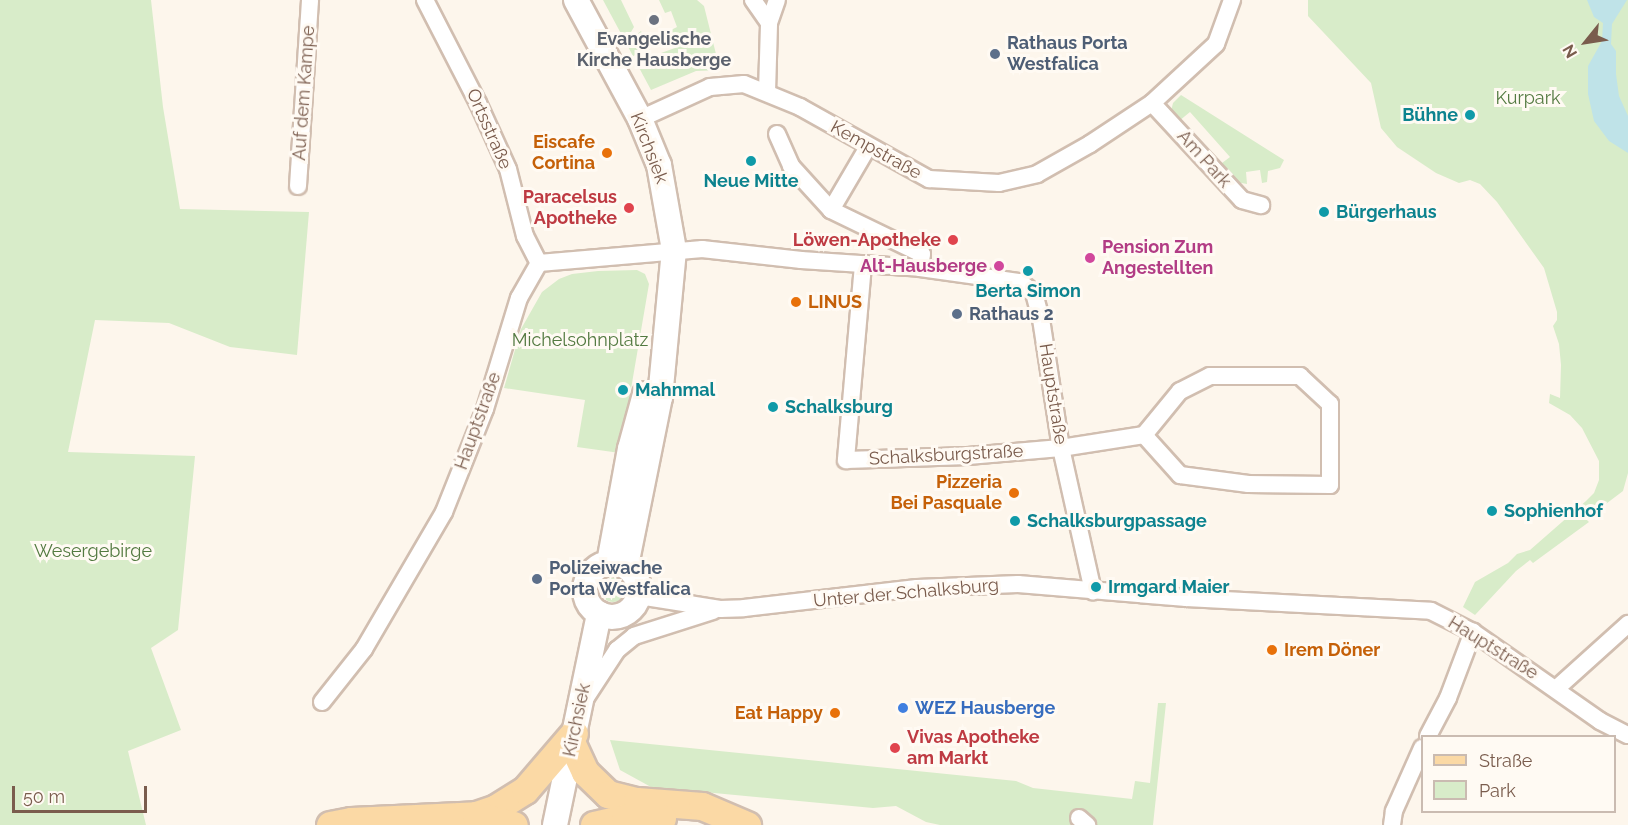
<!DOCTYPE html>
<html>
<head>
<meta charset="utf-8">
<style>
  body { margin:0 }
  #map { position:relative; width:1628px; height:825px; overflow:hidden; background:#fdf6ec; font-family:Raleway,sans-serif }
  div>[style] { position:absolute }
  .green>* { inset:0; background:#d8ecc9 }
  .round { border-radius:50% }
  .water>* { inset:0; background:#bfe3e8 }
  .roads { filter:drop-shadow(2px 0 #d1beb0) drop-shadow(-2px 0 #d1beb0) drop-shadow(0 2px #d1beb0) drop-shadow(0 -2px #d1beb0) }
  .minor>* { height:16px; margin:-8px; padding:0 8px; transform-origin:8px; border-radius:8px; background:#fff }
  .secondary>* { height:24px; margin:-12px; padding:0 12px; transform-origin:12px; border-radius:12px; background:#fff }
  .secondary>.ring { margin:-12px; padding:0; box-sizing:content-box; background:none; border:24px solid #fff; border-radius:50% }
  .primary>* { height:27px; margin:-13.5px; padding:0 13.5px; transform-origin:13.5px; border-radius:13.5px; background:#fbd9a5 }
  .dots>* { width:16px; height:16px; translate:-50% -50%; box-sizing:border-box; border:3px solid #fffaf3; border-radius:50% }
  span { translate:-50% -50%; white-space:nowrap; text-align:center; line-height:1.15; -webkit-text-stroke:6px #fffaf3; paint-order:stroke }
  .worship-label { font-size:18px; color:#5b616d; font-weight:700 }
  .service-label { font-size:18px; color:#4e5e75; font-weight:700 }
  .left { translate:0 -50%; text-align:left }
  .street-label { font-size:18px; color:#7a5c4d }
  .park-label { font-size:18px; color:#537a41 }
  .culture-label { font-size:18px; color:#0d838f; font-weight:700 }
  .right { translate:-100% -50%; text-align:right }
  .food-label { font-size:18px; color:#c56008; font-weight:700 }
  .health-label { font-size:18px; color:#be3a42; font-weight:700 }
  .hotel-label { font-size:18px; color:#b23c85; font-weight:700 }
  .shop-label { font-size:18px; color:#366cbe; font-weight:700 }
  .legend { position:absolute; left:1421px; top:735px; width:195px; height:78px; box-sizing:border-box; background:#fffaf3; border:2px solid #cabbb1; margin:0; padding:8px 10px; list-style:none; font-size:18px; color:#7a5c4d }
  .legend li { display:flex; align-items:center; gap:12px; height:30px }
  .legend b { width:30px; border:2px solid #cabbb1 }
  .north { position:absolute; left:1556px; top:12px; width:60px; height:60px; -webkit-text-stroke:4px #fffaf3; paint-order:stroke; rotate:240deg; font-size:16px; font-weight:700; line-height:24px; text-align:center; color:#7a5c4d }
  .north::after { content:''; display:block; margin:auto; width:21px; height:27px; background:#7a5c4d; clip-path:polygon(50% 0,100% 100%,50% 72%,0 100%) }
  .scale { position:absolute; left:12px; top:786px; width:135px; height:27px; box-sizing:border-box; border:3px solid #7a5c4d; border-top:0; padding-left:8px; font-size:18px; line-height:21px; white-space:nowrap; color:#7a5c4d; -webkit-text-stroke:4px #fffaf3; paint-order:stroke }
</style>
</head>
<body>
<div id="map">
  <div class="green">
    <i style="clip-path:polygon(0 0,151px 0,163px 107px,180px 209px,309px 212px,297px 355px,230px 347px,169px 323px,95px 320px,68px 452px,195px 456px,178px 630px,151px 648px,181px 730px,128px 751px,146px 825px,0 825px)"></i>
    <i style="clip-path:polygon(603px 0,621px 0,634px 27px,631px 32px,636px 35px,641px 31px,650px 50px,633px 56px)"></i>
    <i style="clip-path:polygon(659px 0,697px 0,704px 6px,720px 70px,696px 71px,651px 90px,636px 62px,675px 48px,667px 32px,677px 27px,671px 11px,665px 13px)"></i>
    <i style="clip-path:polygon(1308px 0,1628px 0,1628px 473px,1623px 491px,1586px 519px,1589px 522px,1533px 563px,1530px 560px,1516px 571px,1475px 615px,1463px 607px,1475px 582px,1508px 563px,1517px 554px,1530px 550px,1586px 501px,1594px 493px,1599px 480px,1599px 461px,1582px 428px,1570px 415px,1549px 403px,1550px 394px,1560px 398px,1561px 365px,1559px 344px,1553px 326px,1557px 320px,1557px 312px,1544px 268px,1497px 202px,1480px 184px,1470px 180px,1459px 183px,1436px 173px,1397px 147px,1381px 128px,1371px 83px,1308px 16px)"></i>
    <i style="clip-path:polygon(1181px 95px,1284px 160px,1280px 168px,1268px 171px,1267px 182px,1262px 183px,1260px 170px,1246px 172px,1247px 184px,1236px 182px,1218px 166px,1230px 157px,1190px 112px,1179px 121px,1171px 111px,1173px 103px)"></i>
    <i style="clip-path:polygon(637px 270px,645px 274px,649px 284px,620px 453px,577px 447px,585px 400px,504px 388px,521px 329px,542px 292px,559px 279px,572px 274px,598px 271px)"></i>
    <i class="round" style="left:601px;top:578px;width:24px;height:24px"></i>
    <i style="clip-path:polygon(1158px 703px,1166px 703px,1153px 825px,940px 825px,926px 822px,896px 806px,873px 808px,651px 787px,620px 770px,610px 740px,1016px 781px,1033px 788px,1132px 799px,1135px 781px,1150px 783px)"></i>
  </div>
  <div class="water">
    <i style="clip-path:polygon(1587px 0,1627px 0,1612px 24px,1611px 44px,1616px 51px,1616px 74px,1619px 96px,1628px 116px,1628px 153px,1609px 141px,1594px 121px,1588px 94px,1588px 66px,1602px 41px,1603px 23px,1594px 17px)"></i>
  </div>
  <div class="roads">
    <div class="minor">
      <i style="left:425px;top:0;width:116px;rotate:62.8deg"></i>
      <i style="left:478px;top:103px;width:72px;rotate:65.6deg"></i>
      <i style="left:508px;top:169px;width:69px;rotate:75.8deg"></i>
      <i style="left:525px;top:236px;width:30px;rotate:63deg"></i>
      <i style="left:753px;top:0;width:28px;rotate:55deg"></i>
      <i style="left:767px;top:92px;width:69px;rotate:-88.3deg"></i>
      <i style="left:769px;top:23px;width:24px;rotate:-71deg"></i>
      <i style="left:1152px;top:103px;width:132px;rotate:47.1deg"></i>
      <i style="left:1242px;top:200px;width:20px;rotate:15deg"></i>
      <i style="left:640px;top:119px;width:77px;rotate:-24.6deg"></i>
      <i style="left:710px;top:87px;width:34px;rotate:-5deg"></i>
      <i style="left:744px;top:84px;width:61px;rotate:22.3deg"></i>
      <i style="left:800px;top:107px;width:148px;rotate:29.2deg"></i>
      <i style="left:929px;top:179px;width:70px;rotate:3.3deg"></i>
      <i style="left:999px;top:183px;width:39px;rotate:-13deg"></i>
      <i style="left:1037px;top:174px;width:61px;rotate:-29.5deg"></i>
      <i style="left:1090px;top:144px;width:74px;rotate:-33.5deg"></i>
      <i style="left:1152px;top:103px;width:87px;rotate:-42.7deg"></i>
      <i style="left:1216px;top:44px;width:47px;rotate:-70deg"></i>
      <i style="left:777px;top:134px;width:35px;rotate:66deg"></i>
      <i style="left:791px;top:166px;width:59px;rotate:47.7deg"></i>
      <i style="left:831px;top:210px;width:101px;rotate:25.8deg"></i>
      <i style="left:922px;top:254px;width:14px;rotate:98deg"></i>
      <i style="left:298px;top:186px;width:186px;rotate:-86.3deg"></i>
      <i style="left:831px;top:210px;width:73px;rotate:-59.6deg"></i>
      <i style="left:539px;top:263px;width:164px;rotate:-4.9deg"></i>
      <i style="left:702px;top:249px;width:100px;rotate:6.3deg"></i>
      <i style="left:801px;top:260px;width:119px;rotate:3.8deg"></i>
      <i style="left:920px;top:268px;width:101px;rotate:8deg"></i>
      <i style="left:1020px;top:282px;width:18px;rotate:38deg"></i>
      <i style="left:1034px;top:293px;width:27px;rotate:75deg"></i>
      <i style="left:1041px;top:319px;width:131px;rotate:81.2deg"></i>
      <i style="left:1061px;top:448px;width:147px;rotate:77.4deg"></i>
      <i style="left:863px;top:265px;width:196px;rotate:95deg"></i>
      <i style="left:846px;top:460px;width:122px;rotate:-1.9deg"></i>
      <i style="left:968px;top:456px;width:93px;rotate:-4.9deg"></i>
      <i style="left:1061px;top:448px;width:84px;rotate:-8.9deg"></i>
      <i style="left:1144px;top:435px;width:54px;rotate:48deg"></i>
      <i style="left:1180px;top:475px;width:69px;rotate:7.5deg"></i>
      <i style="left:1248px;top:484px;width:82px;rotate:0.7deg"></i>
      <i style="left:1330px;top:485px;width:81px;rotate:-90deg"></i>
      <i style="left:1330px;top:404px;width:41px;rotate:-137deg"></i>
      <i style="left:1300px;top:376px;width:90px;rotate:180deg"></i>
      <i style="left:1210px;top:376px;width:34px;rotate:153deg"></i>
      <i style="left:1180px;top:391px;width:57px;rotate:129.3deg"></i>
      <i style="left:639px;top:596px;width:82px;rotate:9.1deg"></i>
      <i style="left:720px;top:609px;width:24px;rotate:-2deg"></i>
      <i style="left:744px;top:608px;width:174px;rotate:-6.6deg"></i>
      <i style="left:917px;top:588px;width:101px;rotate:-2.3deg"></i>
      <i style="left:1018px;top:584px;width:169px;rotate:4.8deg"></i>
      <i style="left:1186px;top:598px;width:245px;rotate:3deg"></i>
      <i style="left:1431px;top:611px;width:47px;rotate:26.6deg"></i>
      <i style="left:1473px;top:632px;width:155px;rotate:35deg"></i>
      <i style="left:1600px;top:721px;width:31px;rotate:27deg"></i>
      <i style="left:1557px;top:688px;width:96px;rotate:-42deg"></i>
      <i style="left:585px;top:699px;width:59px;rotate:-56.9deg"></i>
      <i style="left:617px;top:650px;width:22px;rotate:-39deg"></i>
      <i style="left:634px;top:636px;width:83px;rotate:-17.6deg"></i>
      <i style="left:322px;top:702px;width:68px;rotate:-51.6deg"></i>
      <i style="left:364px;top:649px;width:159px;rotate:-59.7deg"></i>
      <i style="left:444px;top:512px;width:111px;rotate:-68.3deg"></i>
      <i style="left:485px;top:409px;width:116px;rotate:-73deg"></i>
      <i style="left:519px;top:298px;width:40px;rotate:-60.3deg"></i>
      <i style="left:1428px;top:736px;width:43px;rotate:-62.2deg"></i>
      <i style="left:1448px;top:698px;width:71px;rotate:-69.3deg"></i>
      <i style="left:1079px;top:818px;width:11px;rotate:41deg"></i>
      <i style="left:1392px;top:825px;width:14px;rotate:-82deg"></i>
      <i style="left:1394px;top:811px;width:69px;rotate:-66deg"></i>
    </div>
    <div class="secondary">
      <i style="left:576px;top:0;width:135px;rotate:61.7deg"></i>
      <i style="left:640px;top:119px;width:50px;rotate:67.6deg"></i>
      <i style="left:659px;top:165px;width:86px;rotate:80deg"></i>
      <i style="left:674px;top:250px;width:148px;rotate:95.4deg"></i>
      <i style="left:660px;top:397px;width:172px;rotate:101.4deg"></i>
      <i class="ring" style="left:585px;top:563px;width:30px;height:30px"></i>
      <i style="left:609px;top:563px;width:116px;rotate:-79.6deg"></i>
      <i style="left:630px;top:449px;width:57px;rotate:-74.7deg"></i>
      <i style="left:555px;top:825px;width:216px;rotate:-78.2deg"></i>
    </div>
    <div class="primary">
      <i style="left:572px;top:744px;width:31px;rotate:65deg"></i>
      <i style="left:585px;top:772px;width:32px;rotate:44deg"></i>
      <i style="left:608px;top:794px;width:30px;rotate:14deg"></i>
      <i style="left:637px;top:801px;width:65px;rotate:4.4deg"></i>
      <i style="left:702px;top:806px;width:49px;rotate:22.9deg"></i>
      <i style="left:476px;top:815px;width:21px;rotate:-19deg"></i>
      <i style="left:496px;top:808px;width:34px;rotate:-32deg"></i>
      <i style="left:525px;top:790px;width:75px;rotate:-49.3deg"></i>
      <i style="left:330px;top:825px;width:21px;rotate:-11deg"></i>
      <i style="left:351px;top:821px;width:125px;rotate:-2.7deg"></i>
      <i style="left:476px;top:815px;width:39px;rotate:15deg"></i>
      <i style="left:594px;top:825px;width:32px;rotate:-13deg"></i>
      <i style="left:625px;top:818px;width:37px"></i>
    </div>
  </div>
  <div class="dots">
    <i style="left:654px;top:20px;background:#6b7280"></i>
    <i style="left:995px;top:54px;background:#5c6f8a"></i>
    <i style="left:1470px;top:115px;background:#0f9aa8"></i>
    <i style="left:607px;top:153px;background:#e8710a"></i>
    <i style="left:751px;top:161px;background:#0f9aa8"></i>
    <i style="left:629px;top:208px;background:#e0444e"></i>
    <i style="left:1324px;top:212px;background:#0f9aa8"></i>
    <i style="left:953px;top:240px;background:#e0444e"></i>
    <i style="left:1090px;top:258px;background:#d1479c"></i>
    <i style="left:999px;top:266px;background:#d1479c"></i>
    <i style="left:1028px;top:271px;background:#0f9aa8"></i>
    <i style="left:796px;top:302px;background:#e8710a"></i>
    <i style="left:957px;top:314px;background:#5c6f8a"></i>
    <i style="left:623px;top:390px;background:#0f9aa8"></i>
    <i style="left:773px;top:407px;background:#0f9aa8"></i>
    <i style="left:1014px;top:493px;background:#e8710a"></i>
    <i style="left:1492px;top:511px;background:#0f9aa8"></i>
    <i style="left:1015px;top:521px;background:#0f9aa8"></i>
    <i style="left:537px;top:579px;background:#5c6f8a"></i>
    <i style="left:1096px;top:587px;background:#0f9aa8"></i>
    <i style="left:1272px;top:650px;background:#e8710a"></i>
    <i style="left:903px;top:708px;background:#3f7fe0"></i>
    <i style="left:835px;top:713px;background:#e8710a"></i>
    <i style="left:895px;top:748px;background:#e0444e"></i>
  </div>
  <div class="worship-label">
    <span style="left:654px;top:50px">Evangelische<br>Kirche Hausberge</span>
  </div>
  <div class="service-label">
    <span class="left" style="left:1007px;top:54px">Rathaus Porta<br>Westfalica</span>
    <span class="left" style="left:969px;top:314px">Rathaus 2</span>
    <span class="left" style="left:549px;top:579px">Polizeiwache<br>Porta Westfalica</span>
  </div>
  <div class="street-label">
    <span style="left:304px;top:93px;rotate:-86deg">Auf dem Kampe</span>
    <span style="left:489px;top:129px;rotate:66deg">Ortsstraße</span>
    <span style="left:649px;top:148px;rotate:69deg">Kirchsiek</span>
    <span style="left:876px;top:150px;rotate:29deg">Kempstraße</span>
    <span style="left:1204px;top:159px;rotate:48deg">Am Park</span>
    <span style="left:1053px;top:394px;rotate:81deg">Hauptstraße</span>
    <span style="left:478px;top:421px;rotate:-70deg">Hauptstraße</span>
    <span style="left:946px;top:455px;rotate:-3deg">Schalksburgstraße</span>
    <span style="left:906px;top:593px;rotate:-5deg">Unter der Schalksburg</span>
    <span style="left:1493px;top:648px;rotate:32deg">Hauptstraße</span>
    <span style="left:577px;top:720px;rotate:-78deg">Kirchsiek</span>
  </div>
  <div class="park-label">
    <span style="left:1528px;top:98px">Kurpark</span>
    <span style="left:580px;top:340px">Michelsohnplatz</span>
    <span style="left:93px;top:551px">Wesergebirge</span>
  </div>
  <div class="culture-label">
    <span class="right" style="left:1458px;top:115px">Bühne</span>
    <span style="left:751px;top:181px">Neue Mitte</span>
    <span class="left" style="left:1336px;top:212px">Bürgerhaus</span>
    <span style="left:1028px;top:291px">Berta Simon</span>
    <span class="left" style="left:635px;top:390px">Mahnmal</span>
    <span class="left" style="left:785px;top:407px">Schalksburg</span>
    <span class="left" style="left:1504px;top:511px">Sophienhof</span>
    <span class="left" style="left:1027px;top:521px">Schalksburgpassage</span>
    <span class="left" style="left:1108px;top:587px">Irmgard Maier</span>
  </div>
  <div class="food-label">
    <span class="right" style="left:595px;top:153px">Eiscafe<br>Cortina</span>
    <span class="left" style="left:808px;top:302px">LINUS</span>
    <span class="right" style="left:1002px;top:493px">Pizzeria<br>Bei Pasquale</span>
    <span class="left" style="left:1284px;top:650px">Irem Döner</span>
    <span class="right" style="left:823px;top:713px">Eat Happy</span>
  </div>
  <div class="health-label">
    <span class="right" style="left:617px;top:208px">Paracelsus<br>Apotheke</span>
    <span class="right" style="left:941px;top:240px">Löwen-Apotheke</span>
    <span class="left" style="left:907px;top:748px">Vivas Apotheke<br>am Markt</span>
  </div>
  <div class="hotel-label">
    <span class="left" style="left:1102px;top:258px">Pension Zum<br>Angestellten</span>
    <span class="right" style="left:987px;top:266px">Alt-Hausberge</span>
  </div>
  <div class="shop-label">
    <span class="left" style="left:915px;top:708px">WEZ Hausberge</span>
  </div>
  <ul class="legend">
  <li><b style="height:8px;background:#fbd9a5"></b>Straße</li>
  <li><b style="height:16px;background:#d8ecc9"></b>Park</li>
  </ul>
  <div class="north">N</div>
  <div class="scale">50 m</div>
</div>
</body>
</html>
